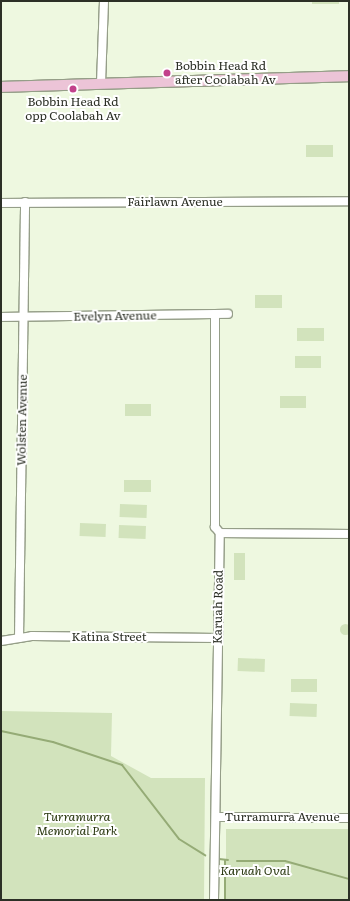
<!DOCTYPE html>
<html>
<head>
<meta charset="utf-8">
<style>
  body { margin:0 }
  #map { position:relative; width:350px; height:901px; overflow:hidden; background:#eef8e0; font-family:Literata,serif }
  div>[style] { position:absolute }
  .green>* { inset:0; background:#d2e3bc; transform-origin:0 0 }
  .round { border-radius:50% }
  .stream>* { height:2px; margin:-1px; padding:0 1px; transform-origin:1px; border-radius:1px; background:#95ab76 }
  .roads { filter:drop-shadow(1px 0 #959e88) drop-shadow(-1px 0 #959e88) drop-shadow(0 1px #959e88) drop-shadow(0 -1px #959e88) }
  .minor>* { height:8px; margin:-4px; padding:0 4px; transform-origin:4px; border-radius:4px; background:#fff }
  .major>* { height:10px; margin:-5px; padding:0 5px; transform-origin:5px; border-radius:5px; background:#ecc4d7 }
  .dots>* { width:11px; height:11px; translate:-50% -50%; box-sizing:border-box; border:2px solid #fff; border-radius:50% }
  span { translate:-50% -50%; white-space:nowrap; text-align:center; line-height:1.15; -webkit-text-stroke:4px #fff; paint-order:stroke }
  .poi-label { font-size:12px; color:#2c3026 }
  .left { translate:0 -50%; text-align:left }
  .street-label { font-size:12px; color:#2c3026 }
  .park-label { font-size:12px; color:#29370f; font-style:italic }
  .frame { position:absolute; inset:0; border:2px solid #2c3026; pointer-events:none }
</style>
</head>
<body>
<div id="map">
  <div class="green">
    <i style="left:312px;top:1px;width:27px;height:3px"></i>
    <i style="left:306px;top:145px;width:27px;height:12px"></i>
    <i style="left:282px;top:295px;width:13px;height:27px;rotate:90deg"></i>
    <i style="left:324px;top:328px;width:13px;height:27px;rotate:90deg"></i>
    <i style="left:295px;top:356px;width:26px;height:12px"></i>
    <i style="left:280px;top:396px;width:26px;height:12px"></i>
    <i style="left:125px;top:404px;width:26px;height:12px"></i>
    <i style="left:124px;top:480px;width:27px;height:12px"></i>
    <i style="left:120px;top:504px;width:27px;height:13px;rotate:2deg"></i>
    <i style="left:80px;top:523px;width:26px;height:13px;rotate:2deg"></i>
    <i style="left:119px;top:525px;width:27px;height:13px;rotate:2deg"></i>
    <i style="left:234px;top:553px;width:11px;height:27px"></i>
    <i class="round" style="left:339.5px;top:623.5px;width:11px;height:11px"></i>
    <i style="left:238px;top:658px;width:27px;height:13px;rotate:2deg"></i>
    <i style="left:291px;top:679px;width:26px;height:13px"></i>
    <i style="left:290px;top:703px;width:27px;height:13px;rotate:2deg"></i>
    <i style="clip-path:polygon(1px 711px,112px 713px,111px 756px,151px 778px,205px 778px,204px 900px,2px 900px)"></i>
    <i style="left:226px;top:829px;width:123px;height:71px"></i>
  </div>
  <div class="stream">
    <i style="left:1px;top:731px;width:53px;rotate:11.9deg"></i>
    <i style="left:53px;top:742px;width:73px;rotate:18.4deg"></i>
    <i style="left:122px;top:765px;width:93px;rotate:52.4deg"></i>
    <i style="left:179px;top:839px;width:31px;rotate:32deg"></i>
    <i style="left:219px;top:859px;width:9px;rotate:6deg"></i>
    <i style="left:225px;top:860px;width:40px;rotate:90deg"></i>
    <i style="left:237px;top:861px;width:48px"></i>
    <i style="left:285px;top:861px;width:66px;rotate:15.7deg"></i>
  </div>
  <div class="roads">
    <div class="minor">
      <i style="left:101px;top:83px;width:82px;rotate:-87.9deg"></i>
      <i style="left:1px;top:203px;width:348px;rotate:-0.3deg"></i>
      <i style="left:1px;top:317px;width:227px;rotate:-0.8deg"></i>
      <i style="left:220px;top:533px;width:129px;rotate:0.4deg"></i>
      <i style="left:19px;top:638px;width:436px;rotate:-89.2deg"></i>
      <i style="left:1px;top:641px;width:31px;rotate:-9deg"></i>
      <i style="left:32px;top:636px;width:186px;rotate:0.6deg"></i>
      <i style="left:216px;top:817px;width:133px;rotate:0.4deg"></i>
      <i style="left:214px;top:900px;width:367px;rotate:-89.1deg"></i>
      <i style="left:220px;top:533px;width:8px;rotate:-130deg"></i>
      <i style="left:215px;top:527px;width:213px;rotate:-90deg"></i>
    </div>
    <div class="major">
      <i style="left:1px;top:87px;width:348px;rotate:-1.8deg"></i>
    </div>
  </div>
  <div class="dots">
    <i style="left:167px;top:73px;background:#c2418b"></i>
    <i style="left:73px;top:89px;background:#c2418b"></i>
  </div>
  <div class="poi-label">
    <span class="left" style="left:175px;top:73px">Bobbin Head Rd<br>after Coolabah Av</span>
    <span style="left:73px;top:109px">Bobbin Head Rd<br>opp Coolabah Av</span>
  </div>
  <div class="street-label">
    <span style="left:175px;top:202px">Fairlawn Avenue</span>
    <span style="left:115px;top:316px;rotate:-1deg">Evelyn Avenue</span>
    <span style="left:22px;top:420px;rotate:-89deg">Wolsten Avenue</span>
    <span style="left:218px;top:607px;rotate:-89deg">Karuah Road</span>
    <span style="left:109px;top:637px">Katina Street</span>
    <span style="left:282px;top:817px">Turramurra Avenue</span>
  </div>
  <div class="park-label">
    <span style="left:77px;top:824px">Turramurra<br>Memorial Park</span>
    <span style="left:255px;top:871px">Karuah Oval</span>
  </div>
  <div class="frame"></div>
</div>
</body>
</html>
